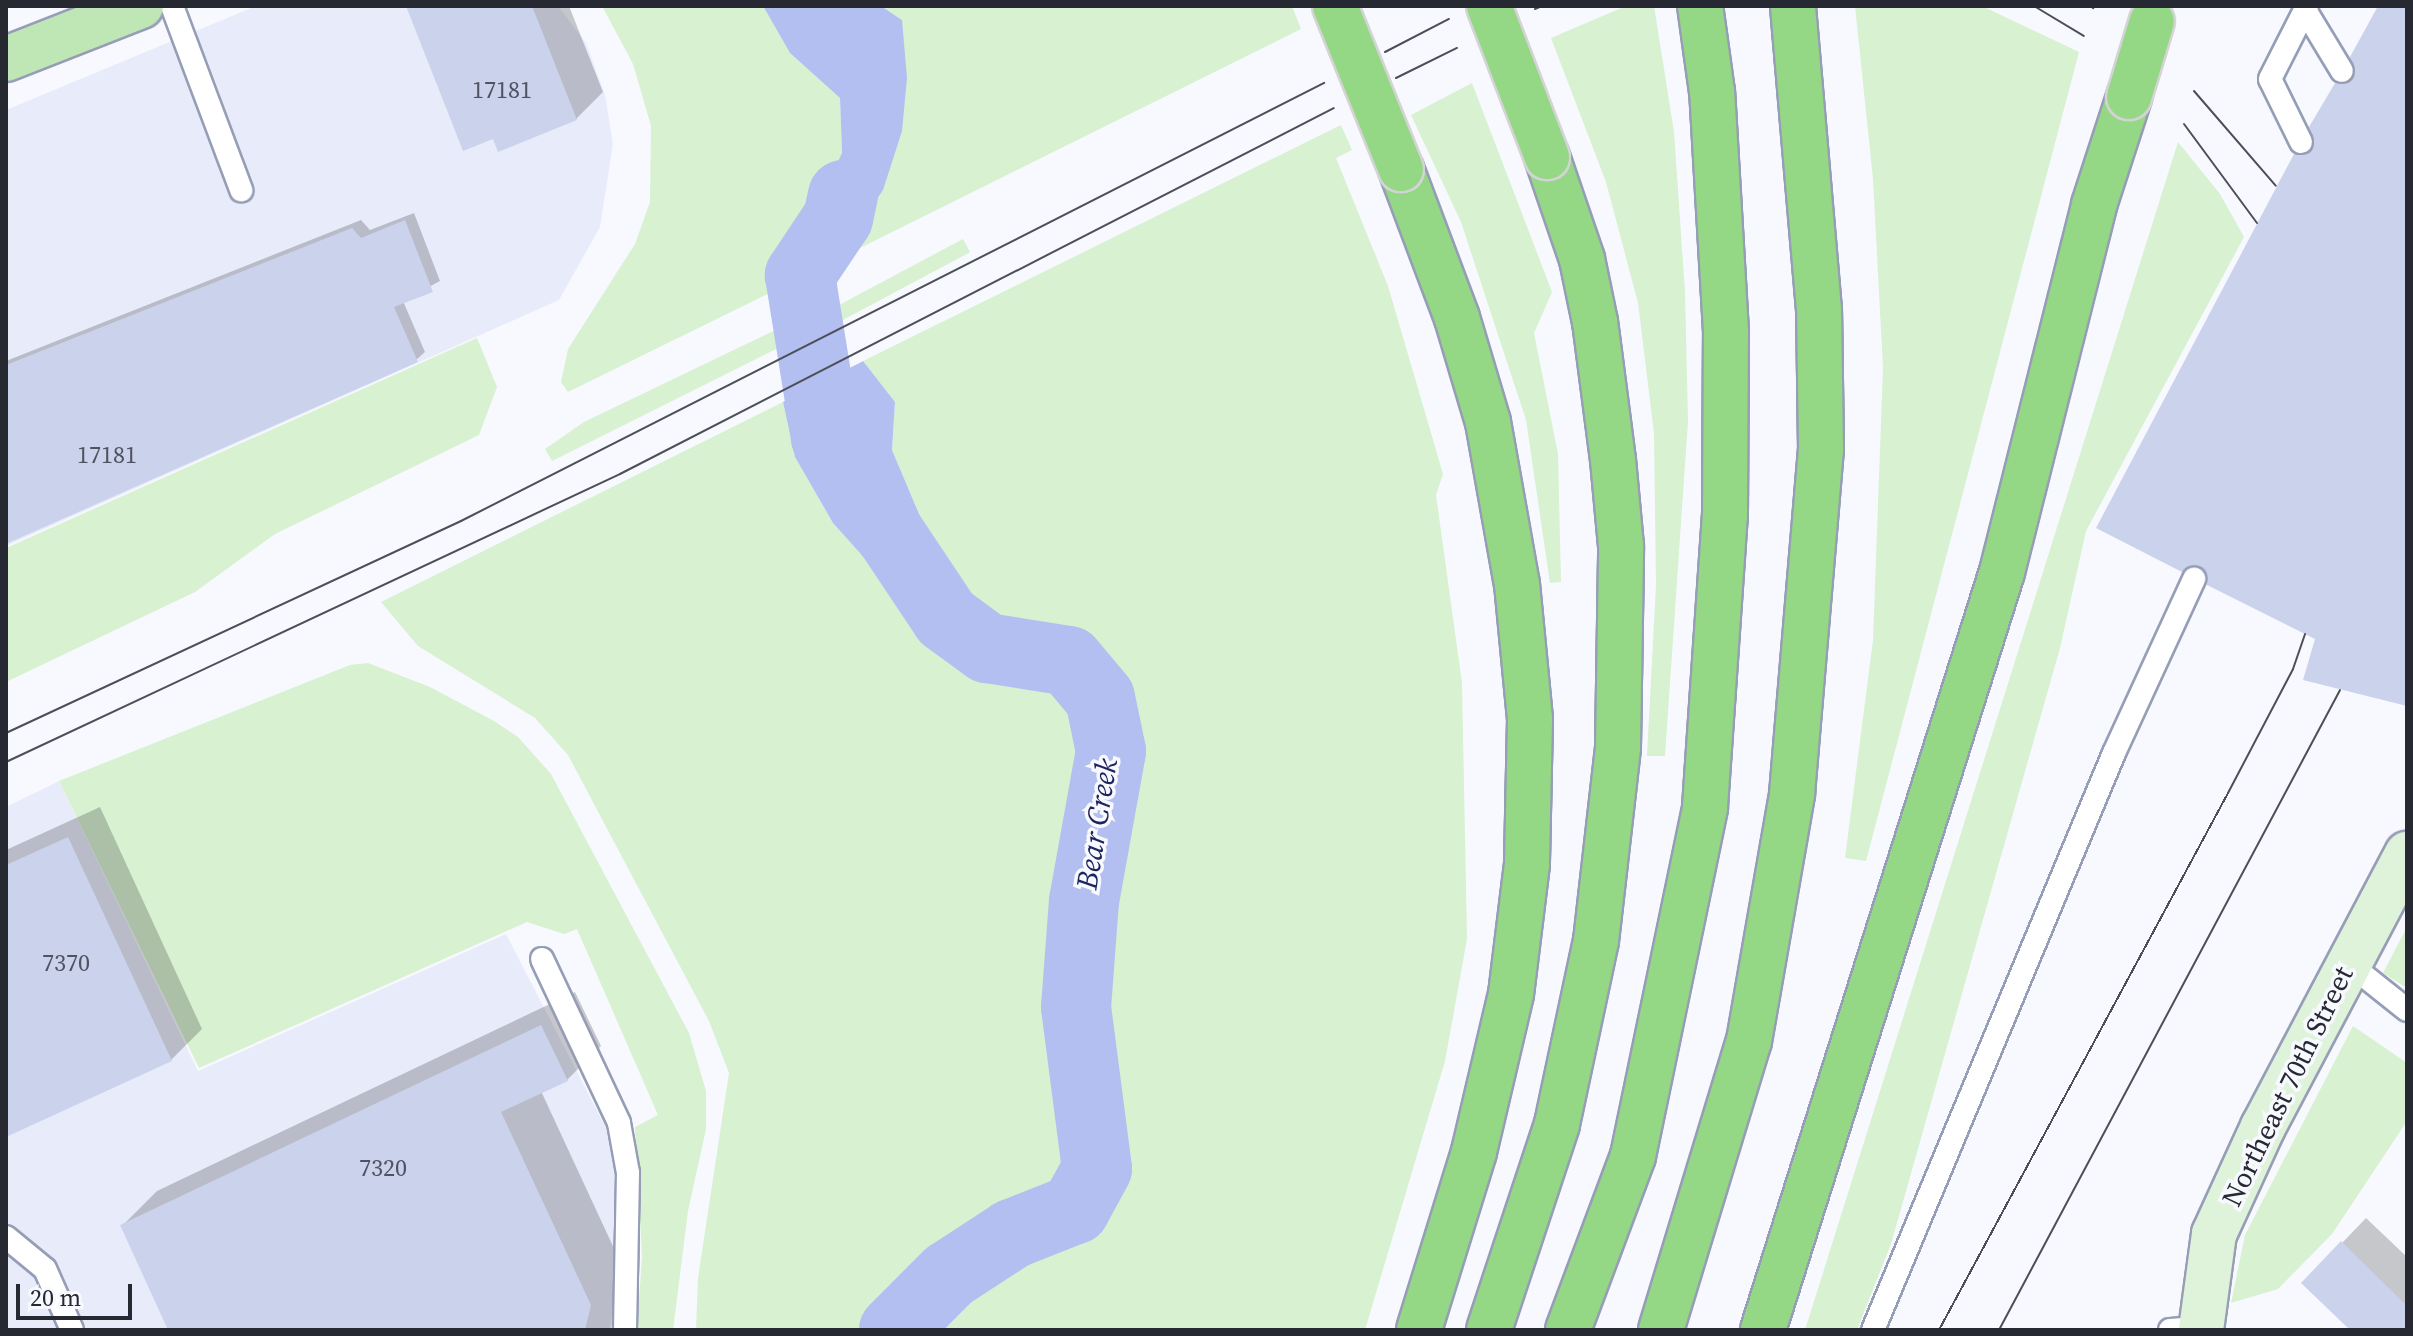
<!DOCTYPE html>
<html>
<head>
<meta charset="utf-8">
<style>
  body { margin:0 }
  #map { position:relative; width:2413px; height:1336px; overflow:hidden; background:#f7f9fe; font-family:"Source Serif 4",serif }
  div>[style] { position:absolute }
  .built>* { inset:0; background:#e8ecfa }
  .green>* { inset:0; background:#d7f1d1; transform-origin:0 0 }
  .water>* { inset:0; background:#b2bff0 }
  .pier>* { inset:0; background:#f7f9fe }
  .shadow>* { inset:0; background:#0003 }
  .river>* { height:70px; margin:-35px; padding:0 35px; transform-origin:35px; border-radius:35px; background:#b2bff0 }
  .building>* { inset:0; background:#cbd2ec }
  .roads { filter:drop-shadow(2px 0 #969db6) drop-shadow(-2px 0 #969db6) drop-shadow(0 2px #969db6) drop-shadow(0 -2px #969db6) }
  .lane>* { height:22px; margin:-11px; padding:0 11px; transform-origin:11px; border-radius:11px; background:#fff }
  .secondary>* { height:44px; margin:-22px; padding:0 22px; transform-origin:22px; border-radius:22px; background:#dff3da }
  .primary>* { height:44px; margin:-22px; padding:0 22px; transform-origin:22px; border-radius:22px; background:#bfe7b5 }
  .highway>* { height:44px; margin:-22px; padding:0 22px; transform-origin:22px; border-radius:22px; background:#94d784 }
  .tram>* { height:2px; margin:-1px; padding:0 1px; transform-origin:1px; border-radius:1px; background:#4d4f58 }
  .bridges { filter:drop-shadow(2px 0 #d4d4d6) drop-shadow(-2px 0 #d4d4d6) drop-shadow(0 2px #d4d4d6) drop-shadow(0 -2px #d4d4d6) }
  .highway-bridge>* { height:44px; margin:-22px; padding:0 22px; transform-origin:22px; border-radius:22px; background:#94d784 }
  span { translate:-50% -50%; white-space:nowrap; text-align:center; line-height:1.15; -webkit-text-stroke:7px #f7f9fe; paint-order:stroke }
  .number-label { font-size:24px; color:#4f5260 }
  .number-label span { -webkit-text-stroke-width:0 }
  .street-label { font-size:28px; color:#262832 }
  .water-label { font-size:30px; color:#1d235d; font-style:italic }
  .frame { position:absolute; inset:0; border:8px solid #262832; pointer-events:none }
  .scale { position:absolute; left:16px; top:1284px; width:116px; height:36px; box-sizing:border-box; border:4px solid #262832; border-top:0; padding-left:10px; font-size:24px; line-height:28px; white-space:nowrap; color:#262832; -webkit-text-stroke:6px #f7f9fe; paint-order:stroke }
</style>
</head>
<body>
<div id="map">
  <div class="built">
    <i style="clip-path:polygon(256px 6px,558px 6px,586px 43px,605px 95px,613px 144px,600px 227px,559px 300px,6px 546px,6px 110px)"></i>
    <i style="clip-path:polygon(59px 781px,198px 1071px,506px 934px,622px 1159px,617px 1288px,609px 1330px,6px 1330px,6px 807px)"></i>
  </div>
  <div class="green">
    <i style="clip-path:polygon(602px 6px,763px 6px,790px 53px,840px 98px,842px 156px,778px 289px,568px 392px,561px 382px,568px 349px,635px 244px,650px 202px,651px 126px,633px 64px)"></i>
    <i style="clip-path:polygon(881px 6px,1292px 6px,1301px 29px,836px 260px,851px 235px,902px 20px)"></i>
    <i style="clip-path:polygon(1626px 6px,1654px 6px,1674px 132px,1685px 292px,1688px 421px,1665px 756px,1647px 756px,1656px 585px,1654px 433px,1638px 303px,1606px 182px,1551px 38px)"></i>
    <i style="clip-path:polygon(1855px 6px,1982px 6px,2079px 52px,1866px 861px,1845px 858px,1873px 640px,1883px 368px,1873px 179px)"></i>
    <i style="clip-path:polygon(1472px 83px,1552px 292px,1534px 333px,1558px 454px,1561px 582px,1550px 583px,1526px 420px,1461px 222px,1411px 115px)"></i>
    <i style="clip-path:polygon(1341px 125px,1352px 150px,1336px 158px,1388px 286px,1443px 474px,1436px 495px,1462px 683px,1467px 939px,1445px 1061px,1365px 1330px,696px 1330px,698px 1278px,729px 1073px,709px 1021px,568px 755px,535px 718px,418px 646px,381px 602px,783px 402px,795px 457px,833px 523px,931px 631px,952px 592px,892px 450px,895px 402px,863px 361px)"></i>
    <i style="clip-path:polygon(2178px 142px,2220px 194px,2244px 237px,2086px 531px,2060px 648px,1891px 1244px,1857px 1330px,1805px 1330px)"></i>
    <i style="left:963px;top:239px;width:15px;height:151px;rotate:62deg"></i>
    <i style="clip-path:polygon(786px 325px,788px 343px,552px 461px,545px 449px,584px 422px)"></i>
    <i style="clip-path:polygon(477px 338px,497px 387px,479px 435px,275px 534px,195px 592px,6px 682px,6px 548px)"></i>
    <i style="clip-path:polygon(368px 663px,430px 687px,494px 721px,518px 737px,551px 774px,689px 1033px,706px 1091px,706px 1129px,688px 1211px,673px 1330px,637px 1330px,642px 1257px,635px 1127px,658px 1115px,577px 929px,564px 934px,527px 922px,199px 1068px,59px 781px,350px 665px)"></i>
    <i style="clip-path:polygon(2407px 927px,2407px 988px,2383px 973px)"></i>
    <i style="clip-path:polygon(2353px 1026px,2407px 1063px,2407px 1121px,2332px 1234px,2278px 1289px,2231px 1303px,2245px 1235px)"></i>
  </div>
  <div class="water">
    <i style="clip-path:polygon(763px 6px,881px 6px,902px 20px,907px 78px,902px 131px,883px 190px,836px 260px,778px 289px,842px 153px,840px 98px,790px 53px)"></i>
    <i style="clip-path:polygon(863px 361px,895px 402px,892px 450px,952px 592px,931px 632px,833px 523px,795px 457px,783px 402px)"></i>
  </div>
  <div class="pier">
    <i style="clip-path:polygon(842px 257px,837px 264px,774px 290px,836px 260px)"></i>
    <i style="clip-path:polygon(861px 357px,867px 359px,779px 403px,781px 398px)"></i>
  </div>
  <div class="shadow">
    <i style="clip-path:polygon(411px 6px,569px 6px,603px 92px,576px 119px,494px 136px)"></i>
    <i style="clip-path:polygon(2380px 6px,2407px 6px,2407px 704px,2317px 638px,2296px 155px,2313px 138px,2337px 84px,2354px 67px)"></i>
    <i style="clip-path:polygon(414px 213px,440px 281px,403px 301px,425px 352px,416px 360px,6px 542px,6px 361px,361px 220px,370px 230px)"></i>
    <i style="clip-path:polygon(100px 807px,202px 1029px,171px 1060px,6px 1136px,6px 850px)"></i>
    <i style="clip-path:polygon(575px 992px,601px 1046px,567px 1080px,541px 1091px,624px 1270px,611px 1330px,170px 1330px,123px 1225px,157px 1191px)"></i>
    <i style="clip-path:polygon(2366px 1218px,2407px 1257px,2407px 1330px,2353px 1330px,2342px 1243px)"></i>
  </div>
  <div class="river">
    <i style="left:843px;top:195px;width:24px;rotate:102deg"></i>
    <i style="left:838px;top:218px;width:69px;rotate:123.7deg"></i>
    <i style="left:800px;top:275px;width:165px;rotate:80.9deg"></i>
    <i style="left:826px;top:438px;width:216px;rotate:56.3deg"></i>
    <i style="left:946px;top:618px;width:51px;rotate:36.2deg"></i>
    <i style="left:987px;top:648px;width:83px;rotate:9deg"></i>
    <i style="left:1069px;top:661px;width:48px;rotate:50deg"></i>
    <i style="left:1100px;top:698px;width:54px;rotate:78.3deg"></i>
    <i style="left:1111px;top:751px;width:152px;rotate:100.2deg"></i>
    <i style="left:1084px;top:901px;width:106px;rotate:94.3deg"></i>
    <i style="left:1076px;top:1007px;width:163px;rotate:82.6deg"></i>
    <i style="left:1097px;top:1169px;width:46px;rotate:118.8deg"></i>
    <i style="left:1075px;top:1209px;width:68px;rotate:158.4deg"></i>
    <i style="left:1012px;top:1234px;width:75px;rotate:146.9deg"></i>
    <i style="left:949px;top:1275px;width:78px;rotate:135deg"></i>
  </div>
  <div class="building">
    <i style="clip-path:polygon(406px 6px,532px 6px,577px 120px,498px 152px,493px 139px,463px 151px)"></i>
    <i style="clip-path:polygon(2378px 6px,2407px 6px,2407px 706px,2303px 680px,2315px 639px,2207px 585px,2201px 567px,2182px 572px,2096px 528px,2294px 154px,2313px 149px,2309px 127px,2335px 83px,2349px 83px,2355px 77px,2350px 57px)"></i>
    <i style="clip-path:polygon(405px 220px,433px 292px,394px 307px,418px 362px,6px 544px,6px 365px,352px 228px,361px 238px)"></i>
    <i style="clip-path:polygon(68px 837px,172px 1061px,6px 1137px,6px 865px)"></i>
    <i style="clip-path:polygon(541px 1025px,568px 1081px,501px 1112px,591px 1305px,585px 1330px,168px 1330px,120px 1225px)"></i>
    <i style="clip-path:polygon(2341px 1241px,2407px 1306px,2407px 1330px,2350px 1330px,2301px 1283px)"></i>
  </div>
  <div class="roads">
    <div class="lane">
      <i style="left:172px;top:6px;width:197px;rotate:69.4deg"></i>
      <i style="left:2305px;top:10px;width:71px;rotate:58.8deg"></i>
      <i style="left:2301px;top:142px;width:70px;rotate:-116.2deg"></i>
      <i style="left:2270px;top:79px;width:82px;rotate:-63.1deg"></i>
      <i style="left:542px;top:959px;width:181px;rotate:64.8deg"></i>
      <i style="left:619px;top:1123px;width:51px;rotate:79.8deg"></i>
      <i style="left:628px;top:1173px;width:157px;rotate:91.1deg"></i>
      <i style="left:2348px;top:963px;width:75px;rotate:38.5deg"></i>
      <i style="left:6px;top:1237px;width:50px;rotate:39.4deg"></i>
      <i style="left:45px;top:1269px;width:67px;rotate:66.1deg"></i>
      <i style="left:1873px;top:1330px;width:625px;rotate:-67.33deg"></i>
      <i style="left:2114px;top:753px;width:192px;rotate:-65.3deg"></i>
      <i style="left:2170px;top:1330px;width:31px;rotate:-4deg"></i>
    </div>
    <div class="secondary">
      <i style="left:2201px;top:1330px;width:97px;rotate:-82.3deg"></i>
      <i style="left:2214px;top:1234px;width:118px;rotate:-65.4deg"></i>
      <i style="left:2263px;top:1127px;width:309px;rotate:-62.2deg"></i>
    </div>
    <div class="primary">
      <i style="left:6px;top:59px;width:145px;rotate:-21.4deg"></i>
    </div>
    <div class="highway">
      <i style="left:1401px;top:169px;width:159px;rotate:69.4deg"></i>
      <i style="left:1457px;top:318px;width:109px;rotate:73.4deg"></i>
      <i style="left:1488px;top:422px;width:165px;rotate:79.9deg"></i>
      <i style="left:1517px;top:584px;width:136px;rotate:84.5deg"></i>
      <i style="left:1530px;top:719px;width:145px;rotate:91.2deg"></i>
      <i style="left:1527px;top:864px;width:131px;rotate:97deg"></i>
      <i style="left:1511px;top:994px;width:162px;rotate:103.2deg"></i>
      <i style="left:1474px;top:1152px;width:186px;rotate:107.2deg"></i>
      <i style="left:1489px;top:1330px;width:217px;rotate:-71.7deg"></i>
      <i style="left:1557px;top:1124px;width:187px;rotate:-78deg"></i>
      <i style="left:1596px;top:941px;width:195px;rotate:-83.5deg"></i>
      <i style="left:1618px;top:747px;width:201px;rotate:-89.1deg"></i>
      <i style="left:1621px;top:546px;width:86px;rotate:-95.3deg"></i>
      <i style="left:1613px;top:460px;width:139px;rotate:-97.4deg"></i>
      <i style="left:1595px;top:322px;width:64px;rotate:-101.7deg"></i>
      <i style="left:1582px;top:259px;width:108px;rotate:-108.9deg"></i>
      <i style="left:1568px;top:1330px;width:186px;rotate:-69.5deg"></i>
      <i style="left:1633px;top:1156px;width:356px;rotate:-78.3deg"></i>
      <i style="left:1705px;top:807px;width:293px;rotate:-86.1deg"></i>
      <i style="left:1725px;top:515px;width:183px;rotate:-89.7deg"></i>
      <i style="left:1726px;top:332px;width:240px;rotate:-93.3deg"></i>
      <i style="left:1712px;top:92px;width:87px;rotate:-97.9deg"></i>
      <i style="left:1661px;top:1330px;width:302px;rotate:-73.1deg"></i>
      <i style="left:1749px;top:1041px;width:251px;rotate:-80.1deg"></i>
      <i style="left:1792px;top:794px;width:345px;rotate:-85.2deg"></i>
      <i style="left:1821px;top:450px;width:140px;rotate:-90.8deg"></i>
      <i style="left:1819px;top:310px;width:305px;rotate:-94.9deg"></i>
      <i style="left:1763px;top:1330px;width:795px;rotate:-72.5deg"></i>
      <i style="left:2002px;top:572px;width:378px;rotate:-75.9deg"></i>
      <i style="left:2094px;top:205px;width:114px;rotate:-72deg"></i>
    </div>
  </div>
  <div class="tram">
    <i style="left:2034px;top:6px;width:58px;rotate:31deg"></i>
    <i style="left:2090px;top:6px;width:4px;rotate:34deg"></i>
    <i style="left:1535px;top:9px;width:8px;rotate:-23deg"></i>
    <i style="left:1385px;top:52px;width:72px;rotate:-27.3deg"></i>
    <i style="left:1396px;top:78px;width:68px;rotate:-26.2deg"></i>
    <i style="left:2194px;top:91px;width:125px;rotate:49.2deg"></i>
    <i style="left:2184px;top:124px;width:123px;rotate:53.6deg"></i>
    <i style="left:6px;top:733px;width:502px;rotate:-24.98deg"></i>
    <i style="left:461px;top:521px;width:968px;rotate:-26.91deg"></i>
    <i style="left:6px;top:762px;width:678px;rotate:-25.13deg"></i>
    <i style="left:620px;top:474px;width:802px;rotate:-27.14deg"></i>
    <i style="left:1939px;top:1330px;width:610px;rotate:-61.71deg"></i>
    <i style="left:2228px;top:793px;width:140px;rotate:-62.3deg"></i>
    <i style="left:2293px;top:669px;width:37px;rotate:-71deg"></i>
    <i style="left:1999px;top:1330px;width:725px;rotate:-61.95deg"></i>
  </div>
  <div class="bridges">
    <div class="highway-bridge">
      <i style="left:1335px;top:6px;width:176px;rotate:68deg"></i>
      <i style="left:1489px;top:6px;width:162px;rotate:69deg"></i>
      <i style="left:2129px;top:97px;width:79px;rotate:-73.2deg"></i>
    </div>
  </div>
  <div class="number-label">
    <span style="left:502px;top:90px">17181</span>
    <span style="left:107px;top:455px">17181</span>
    <span style="left:66px;top:963px">7370</span>
    <span style="left:383px;top:1168px">7320</span>
  </div>
  <div class="street-label">
    <span style="left:2287px;top:1086px;rotate:-64deg">Northeast 70th Street</span>
  </div>
  <div class="water-label">
    <span style="left:1097px;top:824px;rotate:-81deg">Bear Creek</span>
  </div>
  <div class="frame"></div>
  <div class="scale">20 m</div>
</div>
</body>
</html>
